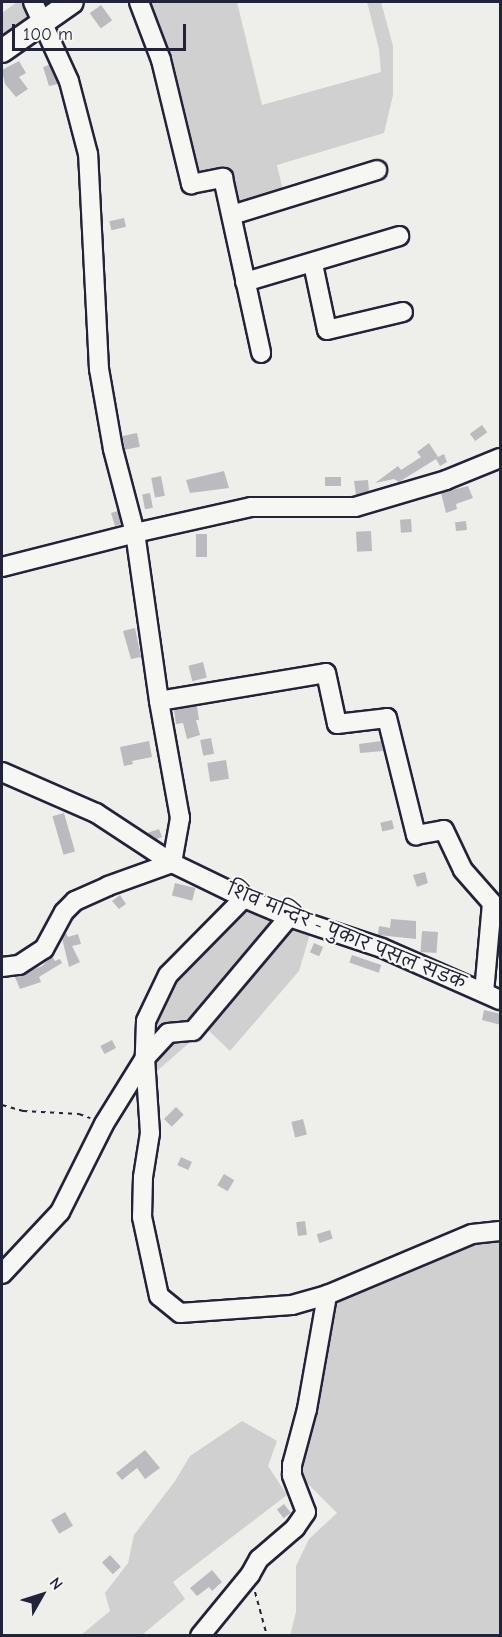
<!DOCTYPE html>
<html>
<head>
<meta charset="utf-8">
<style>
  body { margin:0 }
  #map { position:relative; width:502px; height:1637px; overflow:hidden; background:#eeeeeb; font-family:"Comic Neue","Playpen Sans Deva",sans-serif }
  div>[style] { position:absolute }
  .green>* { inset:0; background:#d0d0d1 }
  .building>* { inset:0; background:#bbbbbf; transform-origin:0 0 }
  .path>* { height:2px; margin-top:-1px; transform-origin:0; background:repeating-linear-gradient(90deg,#22223b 0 4.5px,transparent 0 9px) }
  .roads { filter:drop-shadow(2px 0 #22223b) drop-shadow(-2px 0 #22223b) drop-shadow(0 2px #22223b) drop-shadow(0 -2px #22223b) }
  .minor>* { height:18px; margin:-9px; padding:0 9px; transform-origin:9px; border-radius:9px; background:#f6f6f2 }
  .major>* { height:22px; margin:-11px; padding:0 11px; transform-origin:11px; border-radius:11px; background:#f6f6f2 }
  span { translate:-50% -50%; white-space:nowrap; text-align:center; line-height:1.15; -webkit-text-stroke:4.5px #f6f6f2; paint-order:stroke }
  .street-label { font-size:18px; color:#22223b }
  .frame { position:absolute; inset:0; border:3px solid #22223b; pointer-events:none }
  .north { position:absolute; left:12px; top:1565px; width:60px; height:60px; -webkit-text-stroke:4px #f6f6f2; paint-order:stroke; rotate:51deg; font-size:16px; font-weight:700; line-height:24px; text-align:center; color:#22223b }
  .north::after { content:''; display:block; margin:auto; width:21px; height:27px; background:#22223b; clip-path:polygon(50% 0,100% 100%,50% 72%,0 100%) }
  .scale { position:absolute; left:12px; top:24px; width:174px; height:27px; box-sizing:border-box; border:3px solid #22223b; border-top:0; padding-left:8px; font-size:18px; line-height:21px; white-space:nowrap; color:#22223b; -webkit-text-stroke:4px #f6f6f2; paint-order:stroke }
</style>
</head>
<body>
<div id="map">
  <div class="green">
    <i style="clip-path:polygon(17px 2px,25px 2px,34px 16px,2px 41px,2px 13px)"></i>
    <i style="clip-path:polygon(145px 2px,237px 2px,262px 105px,381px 72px,379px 49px,367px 2px,381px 2px,393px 46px,393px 95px,384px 133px,277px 165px,284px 195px,237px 207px,227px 171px,196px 177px)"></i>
    <i style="clip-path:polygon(240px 906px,279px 923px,193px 1025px,151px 1045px,151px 1023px,171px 979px)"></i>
    <i style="clip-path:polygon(285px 928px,310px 934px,299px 971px,230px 1051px,206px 1028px)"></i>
    <i style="clip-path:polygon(197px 1036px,157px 1071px,150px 1062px,169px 1038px)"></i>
    <i style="clip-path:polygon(500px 1236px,500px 1635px,290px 1636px,296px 1612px,296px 1566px,309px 1539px,337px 1513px,299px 1475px,333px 1298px,476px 1240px)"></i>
    <i style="clip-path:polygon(242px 1421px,277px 1441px,268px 1466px,287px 1495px,173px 1582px,185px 1599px,142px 1635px,81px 1635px,110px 1611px,105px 1593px,128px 1563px,134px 1535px,175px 1481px,190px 1456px)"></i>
  </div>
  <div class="building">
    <i style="left:101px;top:5px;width:19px;height:14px;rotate:54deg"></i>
    <i style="clip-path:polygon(19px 61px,26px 73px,19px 77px,28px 89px,16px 97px,5px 84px,2px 70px)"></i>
    <i style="clip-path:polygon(49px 65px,58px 84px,49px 86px,43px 67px)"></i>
    <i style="left:124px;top:218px;width:9px;height:15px;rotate:77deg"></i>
    <i style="left:482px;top:425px;width:9px;height:15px;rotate:54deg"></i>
    <i style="left:137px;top:433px;width:14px;height:15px;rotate:78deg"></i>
    <i style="clip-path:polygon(429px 443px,438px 457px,444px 454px,447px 462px,440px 466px,436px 459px,399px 482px,394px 479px,375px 483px,398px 466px,401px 470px,421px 457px,417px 452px)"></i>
    <i style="clip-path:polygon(224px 471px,229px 488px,190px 493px,186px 480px)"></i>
    <i style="left:161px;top:476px;width:20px;height:10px;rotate:79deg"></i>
    <i style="left:325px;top:477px;width:16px;height:9px"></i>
    <i style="clip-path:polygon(368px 480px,369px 491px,356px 495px,354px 481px)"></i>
    <i style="clip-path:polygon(468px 486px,473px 498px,456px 504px,457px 509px,446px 513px,441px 493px)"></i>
    <i style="left:150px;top:493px;width:15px;height:8px;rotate:79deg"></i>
    <i style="clip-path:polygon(118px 511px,121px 524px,115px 526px,111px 513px)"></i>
    <i style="left:411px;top:519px;width:13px;height:11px;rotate:86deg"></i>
    <i style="left:466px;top:521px;width:9px;height:11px;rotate:84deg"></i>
    <i style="left:371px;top:531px;width:20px;height:15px;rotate:87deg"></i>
    <i style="left:196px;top:534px;width:11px;height:23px"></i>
    <i style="clip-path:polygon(135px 628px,141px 657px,131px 659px,123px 631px)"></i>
    <i style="left:203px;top:662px;width:16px;height:15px;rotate:76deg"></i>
    <i style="clip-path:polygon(197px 706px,199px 720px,196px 720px,200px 735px,187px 739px,183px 723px,176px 724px,174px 710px)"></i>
    <i style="left:211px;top:738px;width:16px;height:11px;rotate:79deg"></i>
    <i style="clip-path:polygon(149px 741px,152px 757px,132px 761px,133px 764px,124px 766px,120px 747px)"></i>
    <i style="clip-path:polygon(381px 741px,383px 751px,360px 753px,359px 744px)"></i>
    <i style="left:226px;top:760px;width:19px;height:19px;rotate:81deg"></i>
    <i style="left:64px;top:813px;width:40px;height:12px;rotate:74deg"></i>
    <i style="left:392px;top:820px;width:9px;height:12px;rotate:77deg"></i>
    <i style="clip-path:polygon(159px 829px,162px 837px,157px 839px,147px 833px)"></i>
    <i style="clip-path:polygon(425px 872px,428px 883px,417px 887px,413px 875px)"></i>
    <i style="left:175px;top:883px;width:21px;height:13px;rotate:14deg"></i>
    <i style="clip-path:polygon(120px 895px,126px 904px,119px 909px,112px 901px)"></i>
    <i style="clip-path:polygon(391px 919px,416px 921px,416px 939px,378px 935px,379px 926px,390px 928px)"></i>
    <i style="left:422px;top:931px;width:16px;height:21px;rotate:4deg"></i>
    <i style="clip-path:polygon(66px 933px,68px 937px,78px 934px,81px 944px,72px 946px,80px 962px,69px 967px,62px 938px)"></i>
    <i style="left:314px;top:943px;width:10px;height:10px;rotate:24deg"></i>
    <i style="left:352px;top:955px;width:31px;height:8px;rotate:19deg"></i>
    <i style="clip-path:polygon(52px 956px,55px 961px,60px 959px,62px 963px,39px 977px,41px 982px,20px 989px,15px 977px,42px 966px)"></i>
    <i style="clip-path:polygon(484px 1010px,501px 1014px,501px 1025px,482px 1020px)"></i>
    <i style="left:112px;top:1040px;width:9px;height:13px;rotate:63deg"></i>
    <i style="left:176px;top:1107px;width:11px;height:17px;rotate:45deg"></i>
    <i style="left:303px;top:1119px;width:16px;height:12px;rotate:76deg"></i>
    <i style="left:181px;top:1157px;width:12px;height:9px;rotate:24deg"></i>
    <i style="left:224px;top:1174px;width:12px;height:13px;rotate:31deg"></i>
    <i style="left:305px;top:1221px;width:14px;height:9px;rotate:82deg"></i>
    <i style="left:330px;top:1230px;width:9px;height:14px;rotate:72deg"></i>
    <i style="clip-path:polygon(145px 1450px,160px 1468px,145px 1479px,137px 1468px,122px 1480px,116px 1473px)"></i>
    <i style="left:284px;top:1504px;width:11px;height:9px;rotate:52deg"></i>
    <i style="left:65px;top:1512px;width:16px;height:16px;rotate:60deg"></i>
    <i style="left:110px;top:1555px;width:16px;height:11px;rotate:47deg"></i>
    <i style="clip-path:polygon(212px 1570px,222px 1582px,212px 1591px,209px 1587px,197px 1596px,190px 1588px)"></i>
  </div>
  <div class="path">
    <i style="left:2px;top:1105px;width:22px;rotate:16deg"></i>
    <i style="left:23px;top:1111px;width:56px;rotate:3.1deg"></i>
    <i style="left:79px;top:1114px;width:12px;rotate:20deg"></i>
    <i style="left:255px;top:1592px;width:46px;rotate:74.7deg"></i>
  </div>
  <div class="roads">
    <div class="minor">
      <i style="left:139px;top:2px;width:62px;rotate:69.2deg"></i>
      <i style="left:161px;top:60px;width:128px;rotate:76.4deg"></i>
      <i style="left:191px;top:184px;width:33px;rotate:-11deg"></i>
      <i style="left:223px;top:178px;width:179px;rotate:77.7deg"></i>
      <i style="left:232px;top:215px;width:152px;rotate:-17.2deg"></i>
      <i style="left:313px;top:264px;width:67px;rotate:78deg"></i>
      <i style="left:327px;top:330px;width:78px;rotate:-13.3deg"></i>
      <i style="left:245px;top:282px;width:161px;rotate:-16.6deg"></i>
      <i style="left:2px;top:567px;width:137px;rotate:-14.3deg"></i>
      <i style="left:135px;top:533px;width:119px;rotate:-12.6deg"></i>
      <i style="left:251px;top:507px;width:104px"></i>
      <i style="left:355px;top:507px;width:95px;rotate:-16.5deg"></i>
      <i style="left:446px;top:480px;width:58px;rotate:-22.2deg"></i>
      <i style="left:159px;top:701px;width:169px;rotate:-9.5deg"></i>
      <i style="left:326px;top:673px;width:52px;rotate:77.8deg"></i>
      <i style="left:337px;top:724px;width:50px;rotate:-6.8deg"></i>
      <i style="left:387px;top:718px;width:121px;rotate:76.1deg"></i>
      <i style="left:416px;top:835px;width:28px;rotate:-10deg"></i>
      <i style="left:444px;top:830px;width:44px;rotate:64.6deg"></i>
      <i style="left:463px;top:870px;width:44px;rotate:48.7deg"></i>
      <i style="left:492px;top:903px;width:89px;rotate:95.1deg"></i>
      <i style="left:2px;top:772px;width:103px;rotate:23.6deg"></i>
      <i style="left:96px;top:813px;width:91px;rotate:33.3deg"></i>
      <i style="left:172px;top:863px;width:80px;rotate:25.9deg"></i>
      <i style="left:244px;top:898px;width:49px;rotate:22.9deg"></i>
      <i style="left:289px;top:917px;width:98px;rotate:18.4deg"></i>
      <i style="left:382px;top:948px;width:129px;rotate:23.8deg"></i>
      <i style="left:244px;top:898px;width:108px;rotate:134.6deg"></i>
      <i style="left:168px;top:975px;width:51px;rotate:115.6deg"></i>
      <i style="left:146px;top:1021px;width:37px;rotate:92deg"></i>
      <i style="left:145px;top:1058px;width:75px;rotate:86.2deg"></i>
      <i style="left:150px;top:1133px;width:45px;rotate:99deg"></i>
      <i style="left:143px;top:1177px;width:40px;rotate:91.4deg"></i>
      <i style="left:142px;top:1217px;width:81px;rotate:77.9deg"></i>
      <i style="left:159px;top:1296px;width:27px;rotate:39deg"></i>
      <i style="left:180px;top:1313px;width:112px;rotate:-4.1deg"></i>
      <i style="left:292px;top:1305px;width:36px;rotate:-16deg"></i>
      <i style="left:2px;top:967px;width:17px;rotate:-7deg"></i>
      <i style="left:19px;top:965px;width:30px;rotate:-33deg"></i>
      <i style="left:44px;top:949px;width:42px;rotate:-61.6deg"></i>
      <i style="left:64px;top:912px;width:16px;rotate:-45deg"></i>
      <i style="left:75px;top:901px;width:36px;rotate:-24deg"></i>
      <i style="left:108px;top:886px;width:68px;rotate:-19.8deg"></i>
      <i style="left:172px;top:863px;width:46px;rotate:-79.9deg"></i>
      <i style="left:180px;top:818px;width:119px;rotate:-100.2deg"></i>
      <i style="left:159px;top:701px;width:170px;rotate:-98.1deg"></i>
      <i style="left:135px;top:533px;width:87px;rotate:-104.7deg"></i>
      <i style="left:113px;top:449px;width:81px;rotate:-99.9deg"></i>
      <i style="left:99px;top:369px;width:215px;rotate:-92.9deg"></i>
      <i style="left:88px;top:154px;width:75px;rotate:-104.6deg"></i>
      <i style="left:69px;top:81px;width:87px;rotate:-114.5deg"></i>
      <i style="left:2px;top:1274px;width:85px;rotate:-46.9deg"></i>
      <i style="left:60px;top:1212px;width:98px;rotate:-63.4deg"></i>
      <i style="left:104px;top:1124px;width:78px;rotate:-58.2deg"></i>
      <i style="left:145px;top:1058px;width:34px;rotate:-47deg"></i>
      <i style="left:168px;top:1033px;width:25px;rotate:-5deg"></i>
      <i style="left:193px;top:1031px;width:149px;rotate:-49.9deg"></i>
      <i style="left:200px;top:1636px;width:79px;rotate:-50.7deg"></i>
      <i style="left:250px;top:1575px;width:18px;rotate:-61deg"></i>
      <i style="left:259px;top:1559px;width:48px;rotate:-40.7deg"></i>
      <i style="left:295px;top:1528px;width:19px;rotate:-55deg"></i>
      <i style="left:306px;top:1512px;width:40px;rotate:-111deg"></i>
      <i style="left:292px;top:1475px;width:10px;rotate:-90deg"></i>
      <i style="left:292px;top:1465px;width:58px;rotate:-75deg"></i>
      <i style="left:307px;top:1409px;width:116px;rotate:-80deg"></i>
      <i style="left:327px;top:1295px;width:157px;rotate:-22.8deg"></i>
      <i style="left:472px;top:1234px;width:28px;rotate:-6deg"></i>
    </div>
    <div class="major">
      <i style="left:2px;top:51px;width:85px;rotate:-35deg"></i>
    </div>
  </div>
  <div class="street-label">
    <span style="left:346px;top:937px;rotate:22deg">शिव मन्दिर - पुकार पसल सडक</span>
  </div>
  <div class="frame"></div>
  <div class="north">N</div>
  <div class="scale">100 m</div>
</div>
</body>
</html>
